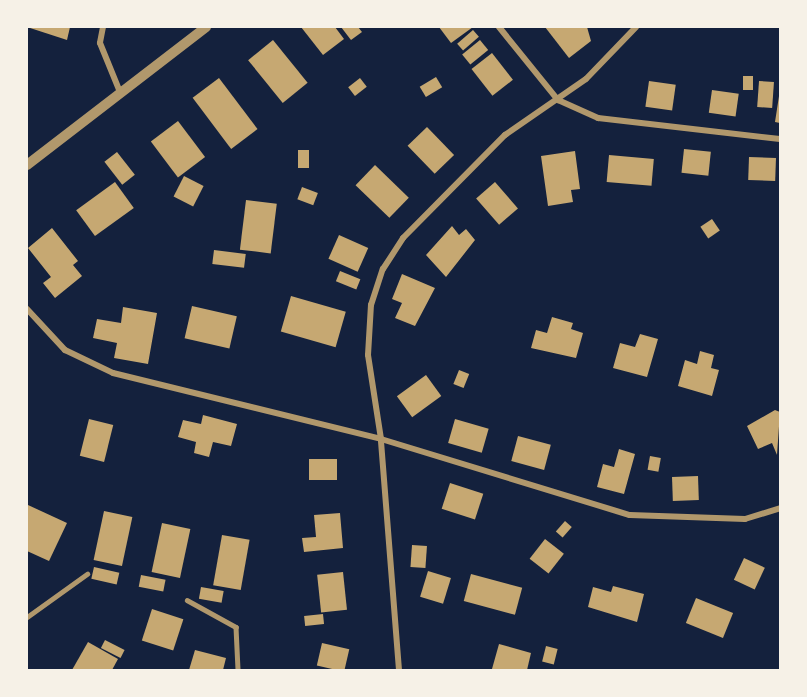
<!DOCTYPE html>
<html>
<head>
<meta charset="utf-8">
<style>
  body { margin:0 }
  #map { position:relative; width:807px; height:697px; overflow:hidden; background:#14213d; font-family:"Sofia Sans Condensed",sans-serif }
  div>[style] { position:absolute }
  .building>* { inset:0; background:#c6a872; transform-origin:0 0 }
  .service>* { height:4.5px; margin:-2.25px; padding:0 2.25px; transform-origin:2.25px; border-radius:2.25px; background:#b1986c }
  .minor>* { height:6px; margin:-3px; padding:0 3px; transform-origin:3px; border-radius:3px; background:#b1986c }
  .tertiary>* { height:10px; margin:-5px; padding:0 5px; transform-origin:5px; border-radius:5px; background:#b1986c }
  span { translate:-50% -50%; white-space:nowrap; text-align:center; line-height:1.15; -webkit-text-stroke:6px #f6f1e7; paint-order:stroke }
  .frame { position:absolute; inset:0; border:28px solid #f6f1e7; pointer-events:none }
</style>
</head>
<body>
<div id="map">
  <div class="building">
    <i style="clip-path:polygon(27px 27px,70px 27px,67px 40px)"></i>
    <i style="clip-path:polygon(301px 27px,335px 27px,344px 39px,323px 55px)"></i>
    <i style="clip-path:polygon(341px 27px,358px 27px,362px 32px,351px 40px)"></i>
    <i style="clip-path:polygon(439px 27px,473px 27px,451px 43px)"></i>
    <i style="clip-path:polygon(545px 27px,587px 27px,591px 41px,569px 58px)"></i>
    <i style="left:473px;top:30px;width:9px;height:21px;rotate:49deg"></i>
    <i style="left:273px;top:40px;width:55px;height:32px;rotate:51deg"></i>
    <i style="left:480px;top:40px;width:13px;height:23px;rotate:51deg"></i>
    <i style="left:492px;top:53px;width:34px;height:26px;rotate:52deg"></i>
    <i style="left:743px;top:76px;width:10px;height:14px"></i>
    <i style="left:436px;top:77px;width:12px;height:19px;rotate:59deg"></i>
    <i style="left:219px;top:78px;width:64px;height:33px;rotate:53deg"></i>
    <i style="left:360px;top:78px;width:11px;height:15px;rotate:52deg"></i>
    <i style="left:649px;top:81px;width:27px;height:26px;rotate:8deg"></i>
    <i style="left:759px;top:81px;width:15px;height:26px;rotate:4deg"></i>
    <i style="left:712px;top:90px;width:27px;height:23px;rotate:8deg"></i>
    <i style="clip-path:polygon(779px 96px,780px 96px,780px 123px,775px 122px)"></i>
    <i style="left:178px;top:121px;width:45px;height:34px;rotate:53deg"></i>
    <i style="left:427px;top:127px;width:39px;height:27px;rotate:46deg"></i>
    <i style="left:684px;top:149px;width:27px;height:24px;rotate:6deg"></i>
    <i style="left:298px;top:150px;width:11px;height:18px"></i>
    <i style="clip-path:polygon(575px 151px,580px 189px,571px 190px,573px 202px,548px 206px,541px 156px)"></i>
    <i style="left:117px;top:152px;width:29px;height:16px;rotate:52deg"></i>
    <i style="left:609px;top:155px;width:45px;height:27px;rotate:5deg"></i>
    <i style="left:749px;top:157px;width:27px;height:23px;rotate:2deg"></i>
    <i style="left:375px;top:165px;width:47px;height:28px;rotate:44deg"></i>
    <i style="left:184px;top:176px;width:22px;height:23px;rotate:27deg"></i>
    <i style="left:115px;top:182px;width:32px;height:48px;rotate:54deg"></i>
    <i style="left:495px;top:182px;width:35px;height:25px;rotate:49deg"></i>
    <i style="left:302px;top:187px;width:17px;height:13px;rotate:21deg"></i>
    <i style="left:246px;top:200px;width:31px;height:50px;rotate:7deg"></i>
    <i style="left:712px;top:219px;width:14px;height:14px;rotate:56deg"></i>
    <i style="clip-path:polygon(452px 226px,459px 235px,466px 229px,475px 240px,446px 277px,426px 255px)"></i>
    <i style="clip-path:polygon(52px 228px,78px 261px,73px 265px,82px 276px,55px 298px,43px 283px,51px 277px,28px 248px)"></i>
    <i style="left:339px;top:235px;width:32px;height:26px;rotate:24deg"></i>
    <i style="left:214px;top:250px;width:32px;height:14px;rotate:7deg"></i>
    <i style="left:340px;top:271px;width:22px;height:11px;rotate:22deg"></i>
    <i style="clip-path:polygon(402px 274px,435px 288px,415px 326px,395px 318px,402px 303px,392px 299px)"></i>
    <i style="left:291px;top:296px;width:57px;height:37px;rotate:16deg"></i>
    <i style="left:192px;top:306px;width:46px;height:33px;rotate:13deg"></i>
    <i style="clip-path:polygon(123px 307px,157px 313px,148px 364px,114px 358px,117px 343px,93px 338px,97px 319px,121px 323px)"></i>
    <i style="clip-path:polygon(552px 317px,573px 323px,571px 329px,583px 333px,576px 358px,531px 348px,536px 330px,547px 333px)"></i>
    <i style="clip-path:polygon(640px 334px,658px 339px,647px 377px,613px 368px,620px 343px,635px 347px)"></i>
    <i style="clip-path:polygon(700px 351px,714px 355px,711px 368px,719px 370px,712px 396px,678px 386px,685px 360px,697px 364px)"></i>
    <i style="left:459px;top:370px;width:11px;height:15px;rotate:22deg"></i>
    <i style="left:426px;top:375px;width:26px;height:36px;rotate:54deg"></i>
    <i style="clip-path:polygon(775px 410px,780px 412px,777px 455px,772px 443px,758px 449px,747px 426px)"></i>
    <i style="clip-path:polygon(203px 415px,237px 424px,231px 446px,213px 442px,209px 457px,194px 453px,196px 442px,178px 437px,183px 420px,201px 424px)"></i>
    <i style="left:89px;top:419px;width:25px;height:38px;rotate:14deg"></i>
    <i style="left:455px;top:419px;width:35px;height:25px;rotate:16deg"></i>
    <i style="left:518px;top:436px;width:34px;height:26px;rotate:15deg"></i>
    <i style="clip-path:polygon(619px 449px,635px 454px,624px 494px,597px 487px,603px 464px,614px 467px)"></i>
    <i style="left:650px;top:456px;width:11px;height:14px;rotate:10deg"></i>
    <i style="left:309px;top:459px;width:28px;height:21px"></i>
    <i style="left:698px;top:476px;width:24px;height:26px;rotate:88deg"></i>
    <i style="left:450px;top:483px;width:35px;height:27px;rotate:18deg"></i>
    <i style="clip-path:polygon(28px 505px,67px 523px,49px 561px,27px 551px)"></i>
    <i style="left:104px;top:511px;width:29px;height:50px;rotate:12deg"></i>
    <i style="clip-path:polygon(340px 513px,343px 548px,304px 552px,302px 538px,316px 537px,314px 515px)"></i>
    <i style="left:565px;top:521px;width:9px;height:14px;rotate:41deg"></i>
    <i style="left:162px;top:523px;width:29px;height:50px;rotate:12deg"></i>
    <i style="left:222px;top:535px;width:28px;height:51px;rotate:10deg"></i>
    <i style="left:545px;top:539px;width:24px;height:25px;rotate:38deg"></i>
    <i style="left:412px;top:545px;width:15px;height:22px;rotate:4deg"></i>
    <i style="left:744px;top:558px;width:23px;height:24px;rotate:25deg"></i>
    <i style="left:94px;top:567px;width:26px;height:12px;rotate:13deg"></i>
    <i style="left:428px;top:571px;width:24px;height:27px;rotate:17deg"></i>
    <i style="left:343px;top:572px;width:38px;height:26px;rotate:84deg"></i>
    <i style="left:471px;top:574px;width:53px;height:28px;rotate:15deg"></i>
    <i style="left:141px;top:575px;width:25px;height:12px;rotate:11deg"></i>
    <i style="clip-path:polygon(613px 586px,644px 594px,637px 622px,588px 607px,593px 587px,611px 592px)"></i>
    <i style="left:201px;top:587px;width:23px;height:12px;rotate:10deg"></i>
    <i style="left:696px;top:598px;width:40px;height:27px;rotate:22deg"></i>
    <i style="left:152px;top:609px;width:33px;height:33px;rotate:18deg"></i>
    <i style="left:323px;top:614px;width:10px;height:19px;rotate:84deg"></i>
    <i style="left:105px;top:640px;width:22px;height:9px;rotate:27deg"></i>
    <i style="clip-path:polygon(88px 642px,118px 659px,112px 670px,72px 670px)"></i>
    <i style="left:322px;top:643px;width:28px;height:23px;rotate:13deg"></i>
    <i style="clip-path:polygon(499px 644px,531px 653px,527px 670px,492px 669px)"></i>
    <i style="left:546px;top:646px;width:12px;height:16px;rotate:14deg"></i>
    <i style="clip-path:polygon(195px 650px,226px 658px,223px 670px,189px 670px)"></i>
  </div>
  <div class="service">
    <i style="left:187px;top:600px;width:56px;rotate:28.9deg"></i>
    <i style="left:236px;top:627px;width:43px;rotate:87.3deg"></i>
    <i style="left:27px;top:617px;width:74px;rotate:-35.6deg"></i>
  </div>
  <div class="minor">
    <i style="left:103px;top:27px;width:16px;rotate:101deg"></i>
    <i style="left:100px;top:43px;width:53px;rotate:67.8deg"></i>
    <i style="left:499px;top:27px;width:94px;rotate:51.1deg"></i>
    <i style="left:558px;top:100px;width:44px;rotate:24.2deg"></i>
    <i style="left:598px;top:118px;width:183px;rotate:6.6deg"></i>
    <i style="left:27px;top:309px;width:56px;rotate:47.2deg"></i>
    <i style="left:65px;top:350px;width:53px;rotate:25.6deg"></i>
    <i style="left:113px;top:373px;width:276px;rotate:13.8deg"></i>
    <i style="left:381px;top:439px;width:260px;rotate:17deg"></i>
    <i style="left:630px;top:515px;width:115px;rotate:2deg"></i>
    <i style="left:745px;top:519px;width:37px;rotate:-17deg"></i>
    <i style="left:399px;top:670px;width:232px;rotate:-94.5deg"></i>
    <i style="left:381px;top:439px;width:85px;rotate:-98.8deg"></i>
    <i style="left:368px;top:355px;width:50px;rotate:-86.6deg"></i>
    <i style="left:371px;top:305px;width:38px;rotate:-72deg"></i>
    <i style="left:383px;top:269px;width:37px;rotate:-57deg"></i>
    <i style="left:403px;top:238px;width:145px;rotate:-45.3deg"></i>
    <i style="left:505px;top:135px;width:98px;rotate:-34.7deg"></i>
    <i style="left:586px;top:79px;width:72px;rotate:-46.1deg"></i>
  </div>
  <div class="tertiary">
    <i style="left:27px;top:165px;width:226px;rotate:-37.6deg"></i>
  </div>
  <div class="frame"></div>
</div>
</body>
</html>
